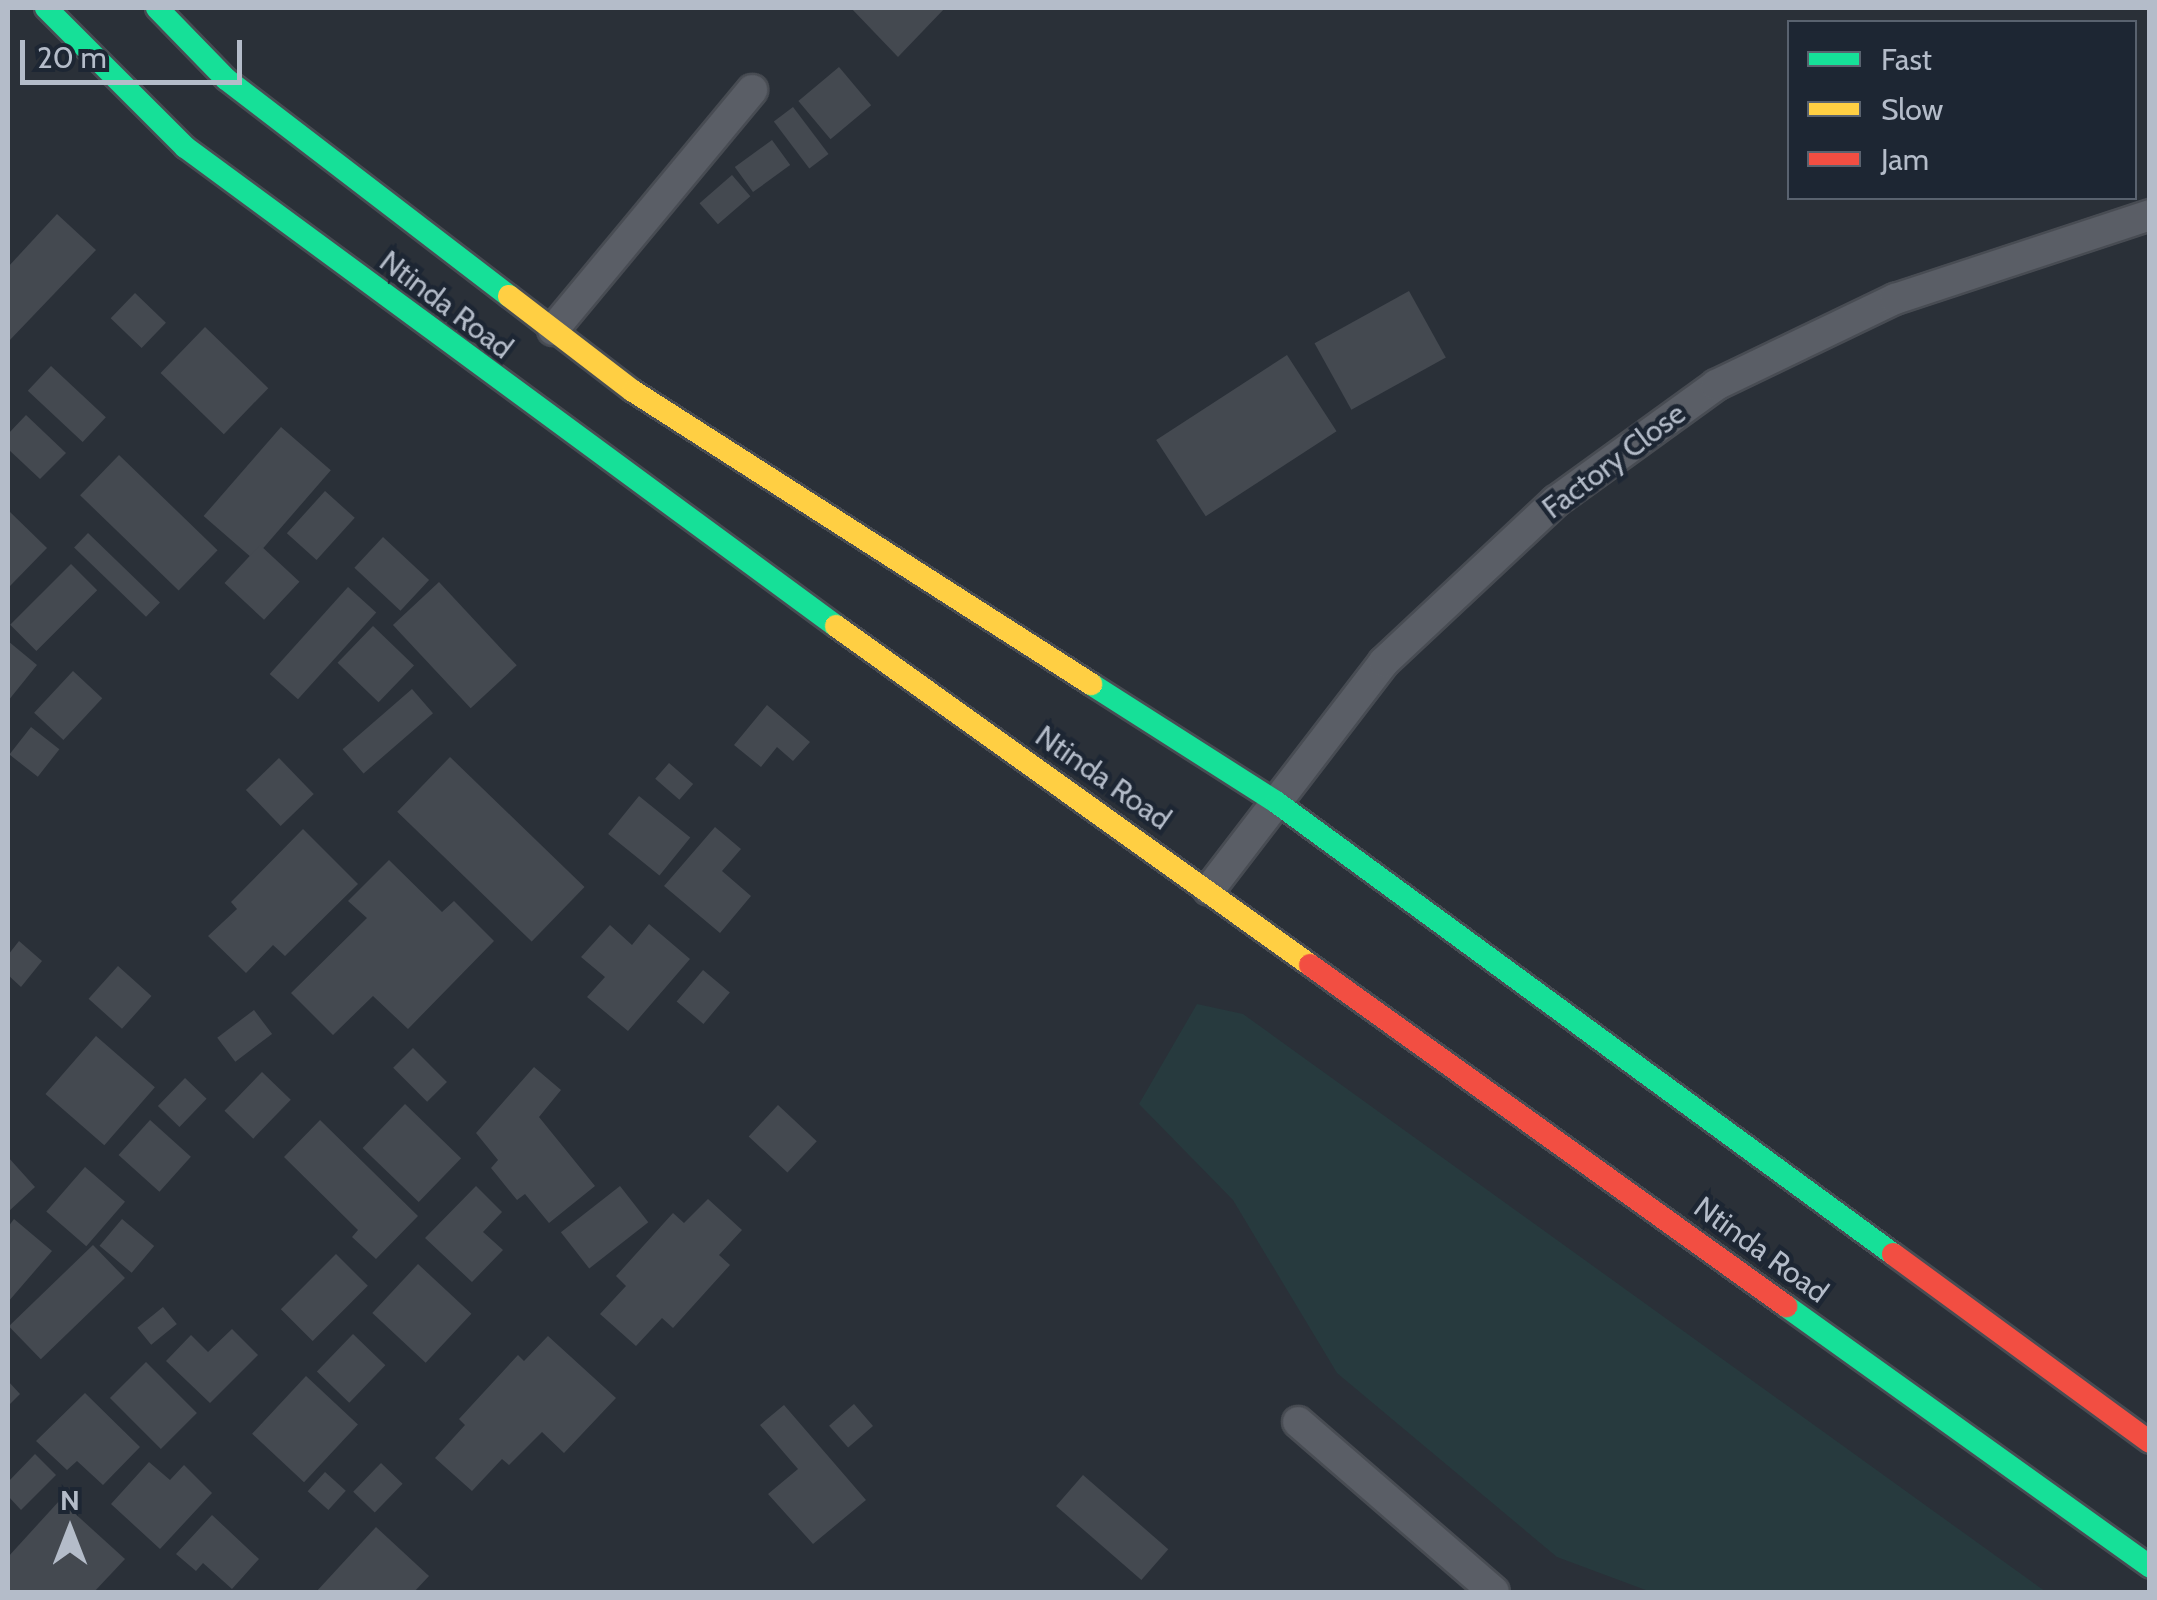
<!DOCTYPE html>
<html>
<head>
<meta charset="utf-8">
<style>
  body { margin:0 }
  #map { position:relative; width:2157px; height:1600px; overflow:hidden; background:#2a3038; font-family:Cabin,sans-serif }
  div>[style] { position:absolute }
  .green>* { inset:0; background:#273a3e }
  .building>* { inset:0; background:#444950; transform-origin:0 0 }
  .roads { filter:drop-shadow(2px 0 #484c53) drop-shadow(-2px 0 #484c53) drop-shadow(0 2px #484c53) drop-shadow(0 -2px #484c53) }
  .lane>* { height:30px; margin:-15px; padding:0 15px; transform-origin:15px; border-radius:15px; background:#5a5e66 }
  .fast>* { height:22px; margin:-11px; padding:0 11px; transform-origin:11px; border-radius:11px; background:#16e098 }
  .slow>* { height:22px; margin:-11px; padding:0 11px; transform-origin:11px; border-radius:11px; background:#ffcf43 }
  .jam>* { height:22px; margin:-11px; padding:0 11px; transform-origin:11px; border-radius:11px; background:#f24e42 }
  span { translate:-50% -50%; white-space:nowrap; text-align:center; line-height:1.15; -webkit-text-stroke:9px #1d2633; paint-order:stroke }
  .street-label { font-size:30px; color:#b4bcc9 }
  .frame { position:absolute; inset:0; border:10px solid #b4bcc9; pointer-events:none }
  .legend { position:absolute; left:1787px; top:20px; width:350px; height:180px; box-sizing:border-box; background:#1d2633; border:2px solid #59626f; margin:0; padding:12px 18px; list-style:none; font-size:30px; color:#b4bcc9 }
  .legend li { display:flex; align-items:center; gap:20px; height:50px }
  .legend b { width:50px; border:2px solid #59626f }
  .north { position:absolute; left:20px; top:1480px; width:100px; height:100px; -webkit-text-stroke:8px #1d2633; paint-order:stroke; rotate:0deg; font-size:28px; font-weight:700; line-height:40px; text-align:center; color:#b4bcc9 }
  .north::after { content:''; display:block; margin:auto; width:35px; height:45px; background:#b4bcc9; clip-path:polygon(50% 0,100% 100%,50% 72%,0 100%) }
  .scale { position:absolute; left:20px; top:40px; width:222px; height:45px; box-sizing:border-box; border:5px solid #b4bcc9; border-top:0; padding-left:12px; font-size:30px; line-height:35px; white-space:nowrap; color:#b4bcc9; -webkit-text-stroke:8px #1d2633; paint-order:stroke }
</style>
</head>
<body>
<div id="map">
  <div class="green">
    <i style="clip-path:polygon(1197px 1004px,1243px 1014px,2046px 1592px,1651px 1592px,1557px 1557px,1337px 1373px,1233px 1200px,1139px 1104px)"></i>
  </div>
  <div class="building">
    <i style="clip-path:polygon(851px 8px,945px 8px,898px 57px)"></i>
    <i style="left:839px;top:67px;width:50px;height:53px;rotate:50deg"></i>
    <i style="left:793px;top:107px;width:59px;height:24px;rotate:53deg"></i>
    <i style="left:772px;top:140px;width:31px;height:46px;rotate:54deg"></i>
    <i style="left:732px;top:175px;width:28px;height:43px;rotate:49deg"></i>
    <i style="clip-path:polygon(57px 214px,96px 250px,8px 342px,8px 267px)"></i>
    <i style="left:1409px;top:291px;width:76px;height:108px;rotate:61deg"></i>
    <i style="left:135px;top:293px;width:43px;height:35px;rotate:44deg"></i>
    <i style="left:205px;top:327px;width:88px;height:64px;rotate:44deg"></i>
    <i style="left:1287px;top:355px;width:91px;height:156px;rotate:57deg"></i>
    <i style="left:51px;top:366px;width:75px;height:34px;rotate:43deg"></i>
    <i style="clip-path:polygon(26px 415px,66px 453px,40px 479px,8px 449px,8px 434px)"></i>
    <i style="left:281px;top:427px;width:66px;height:118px;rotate:41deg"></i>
    <i style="left:119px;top:455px;width:137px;height:56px;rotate:44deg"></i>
    <i style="left:325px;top:491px;width:40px;height:57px;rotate:42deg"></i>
    <i style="clip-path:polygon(8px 510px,47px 548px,10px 586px,8px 583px)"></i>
    <i style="left:88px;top:533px;width:100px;height:20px;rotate:44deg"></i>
    <i style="left:383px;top:537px;width:63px;height:42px;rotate:43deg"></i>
    <i style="left:260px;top:545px;width:54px;height:52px;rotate:43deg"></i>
    <i style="left:71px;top:564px;width:37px;height:86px;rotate:45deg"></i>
    <i style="left:439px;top:582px;width:114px;height:63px;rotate:47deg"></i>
    <i style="left:348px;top:587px;width:38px;height:117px;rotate:42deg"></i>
    <i style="left:373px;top:626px;width:57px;height:51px;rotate:44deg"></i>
    <i style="clip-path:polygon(8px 641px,37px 665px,8px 701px)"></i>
    <i style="left:73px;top:671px;width:40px;height:57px;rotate:43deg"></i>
    <i style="left:412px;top:689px;width:32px;height:92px;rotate:49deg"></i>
    <i style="clip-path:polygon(767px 705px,810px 742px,793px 761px,777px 747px,761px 767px,734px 745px)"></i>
    <i style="left:31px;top:727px;width:36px;height:35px;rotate:38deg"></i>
    <i style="left:450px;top:757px;width:187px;height:76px;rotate:44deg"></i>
    <i style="left:279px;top:758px;width:50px;height:46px;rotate:46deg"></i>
    <i style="left:669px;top:763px;width:32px;height:21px;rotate:41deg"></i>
    <i style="left:639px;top:796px;width:66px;height:49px;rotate:39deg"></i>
    <i style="clip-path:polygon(715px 827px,741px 849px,722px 871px,751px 896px,720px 933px,664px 886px)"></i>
    <i style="clip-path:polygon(303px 829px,358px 884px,285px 956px,273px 945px,246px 973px,208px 936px,237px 909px,231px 902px)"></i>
    <i style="clip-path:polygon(389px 860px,442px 912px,454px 901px,494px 941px,408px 1029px,373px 996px,333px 1035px,291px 993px,367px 918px,348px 901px)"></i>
    <i style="clip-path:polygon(649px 924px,690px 959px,628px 1031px,587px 997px,605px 977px,581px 957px,610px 925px,632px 945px)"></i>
    <i style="clip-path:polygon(19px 941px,42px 961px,21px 987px,8px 975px,8px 955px)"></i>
    <i style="left:118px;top:966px;width:45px;height:44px;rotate:42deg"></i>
    <i style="left:703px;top:970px;width:35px;height:41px;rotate:40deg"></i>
    <i style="left:254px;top:1010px;width:30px;height:46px;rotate:53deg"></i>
    <i style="left:96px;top:1036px;width:78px;height:77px;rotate:41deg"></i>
    <i style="left:413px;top:1048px;width:48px;height:28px;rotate:45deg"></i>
    <i style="clip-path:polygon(534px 1067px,561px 1090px,539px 1117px,595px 1186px,549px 1223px,525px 1194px,517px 1200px,491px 1168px,498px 1160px,476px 1133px)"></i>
    <i style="left:262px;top:1072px;width:40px;height:54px;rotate:44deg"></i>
    <i style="left:185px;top:1078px;width:30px;height:39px;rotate:44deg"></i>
    <i style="left:405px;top:1104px;width:78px;height:61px;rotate:44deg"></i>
    <i style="left:778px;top:1105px;width:53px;height:43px;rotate:43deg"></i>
    <i style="left:150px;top:1120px;width:55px;height:47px;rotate:42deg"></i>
    <i style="clip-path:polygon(320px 1120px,418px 1216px,376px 1259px,352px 1237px,358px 1230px,284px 1157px)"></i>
    <i style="clip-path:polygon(8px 1157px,35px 1187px,8px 1212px)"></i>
    <i style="left:85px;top:1167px;width:53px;height:59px;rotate:41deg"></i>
    <i style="clip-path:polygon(476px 1186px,502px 1212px,483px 1232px,503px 1250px,472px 1282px,425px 1238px)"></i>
    <i style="left:620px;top:1186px;width:46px;height:75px;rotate:52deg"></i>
    <i style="clip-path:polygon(708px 1199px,742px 1230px,719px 1255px,730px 1265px,673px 1328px,662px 1318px,636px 1346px,600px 1314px,626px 1286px,616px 1276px,673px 1213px,684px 1223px)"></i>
    <i style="clip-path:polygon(14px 1219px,52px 1251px,8px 1302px,8px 1227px)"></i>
    <i style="left:122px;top:1219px;width:42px;height:35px;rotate:40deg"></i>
    <i style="left:93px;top:1245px;width:46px;height:117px;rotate:46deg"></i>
    <i style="left:336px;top:1254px;width:45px;height:78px;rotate:45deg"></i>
    <i style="left:418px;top:1264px;width:73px;height:67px;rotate:43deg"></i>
    <i style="left:163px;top:1307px;width:22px;height:33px;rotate:51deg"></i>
    <i style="clip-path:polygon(232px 1329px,258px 1355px,210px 1403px,166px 1361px,191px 1335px,208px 1352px)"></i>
    <i style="left:353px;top:1334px;width:45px;height:52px;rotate:44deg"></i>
    <i style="clip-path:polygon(548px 1336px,616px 1398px,564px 1453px,542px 1432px,509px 1465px,502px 1459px,472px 1491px,435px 1458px,465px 1425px,459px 1419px,518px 1355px,524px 1361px)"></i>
    <i style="left:146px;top:1362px;width:72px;height:51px;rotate:45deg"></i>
    <i style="left:306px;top:1376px;width:71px;height:79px;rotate:43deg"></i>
    <i style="clip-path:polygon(8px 1381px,20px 1394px,8px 1406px)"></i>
    <i style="clip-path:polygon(85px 1393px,140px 1447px,103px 1485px,77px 1461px,67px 1470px,36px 1441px)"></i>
    <i style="left:854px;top:1404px;width:29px;height:33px;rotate:49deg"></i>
    <i style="clip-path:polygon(784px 1405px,866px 1500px,813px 1544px,768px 1494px,798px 1469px,760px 1425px)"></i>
    <i style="clip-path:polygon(35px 1454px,56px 1475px,21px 1510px,8px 1496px,8px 1482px)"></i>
    <i style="clip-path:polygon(149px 1462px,170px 1480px,184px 1465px,212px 1493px,160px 1549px,111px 1504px)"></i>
    <i style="left:381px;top:1463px;width:30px;height:40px;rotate:44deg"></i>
    <i style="left:325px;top:1472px;width:28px;height:26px;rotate:42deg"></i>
    <i style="left:1083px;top:1475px;width:113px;height:41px;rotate:41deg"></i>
    <i style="clip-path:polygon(60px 1500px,125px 1559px,94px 1592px,8px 1592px,8px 1557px)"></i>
    <i style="clip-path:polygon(212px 1515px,259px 1559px,232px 1589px,203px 1563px,196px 1571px,176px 1554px)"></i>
    <i style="clip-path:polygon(376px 1527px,429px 1576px,414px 1592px,316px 1592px)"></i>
  </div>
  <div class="roads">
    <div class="lane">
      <i style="left:553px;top:330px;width:312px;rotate:-50.3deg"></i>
      <i style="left:1209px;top:890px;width:287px;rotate:-52.5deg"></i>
      <i style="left:1384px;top:662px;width:236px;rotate:-43.1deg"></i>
      <i style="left:1556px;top:501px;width:198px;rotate:-35.9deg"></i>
      <i style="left:1716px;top:385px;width:199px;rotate:-25.7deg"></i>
      <i style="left:1895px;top:299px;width:268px;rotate:-18.2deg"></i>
      <i style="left:1298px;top:1422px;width:259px;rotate:40.9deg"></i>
    </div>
    <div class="fast">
      <i style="left:46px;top:8px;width:197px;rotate:45deg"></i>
      <i style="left:185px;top:147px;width:808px;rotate:36.35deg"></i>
      <i style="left:157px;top:8px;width:99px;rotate:45.8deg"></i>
      <i style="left:226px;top:79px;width:357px;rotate:37.5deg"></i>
      <i style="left:1091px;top:684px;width:219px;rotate:32.5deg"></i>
      <i style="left:1276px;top:802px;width:765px;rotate:36.23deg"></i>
      <i style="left:1786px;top:1306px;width:448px;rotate:35.6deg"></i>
    </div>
    <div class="slow">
      <i style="left:509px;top:296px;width:156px;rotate:37.5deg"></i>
      <i style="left:633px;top:391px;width:544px;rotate:32.61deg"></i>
      <i style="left:836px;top:626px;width:583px;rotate:35.57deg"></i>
    </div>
    <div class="jam">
      <i style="left:1310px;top:965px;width:586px;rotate:35.62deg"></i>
      <i style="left:1893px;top:1254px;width:318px;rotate:36.2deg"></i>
    </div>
  </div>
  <div class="street-label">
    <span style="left:446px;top:305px;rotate:37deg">Ntinda Road</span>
    <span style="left:1614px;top:461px;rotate:-37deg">Factory Close</span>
    <span style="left:1103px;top:778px;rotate:35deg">Ntinda Road</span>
    <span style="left:1761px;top:1250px;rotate:36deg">Ntinda Road</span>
  </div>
  <div class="frame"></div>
  <ul class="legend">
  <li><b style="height:12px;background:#16e098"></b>Fast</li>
  <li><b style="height:12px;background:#ffcf43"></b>Slow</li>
  <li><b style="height:12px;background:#f24e42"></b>Jam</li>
  </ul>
  <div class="north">N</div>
  <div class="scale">20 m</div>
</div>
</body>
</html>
